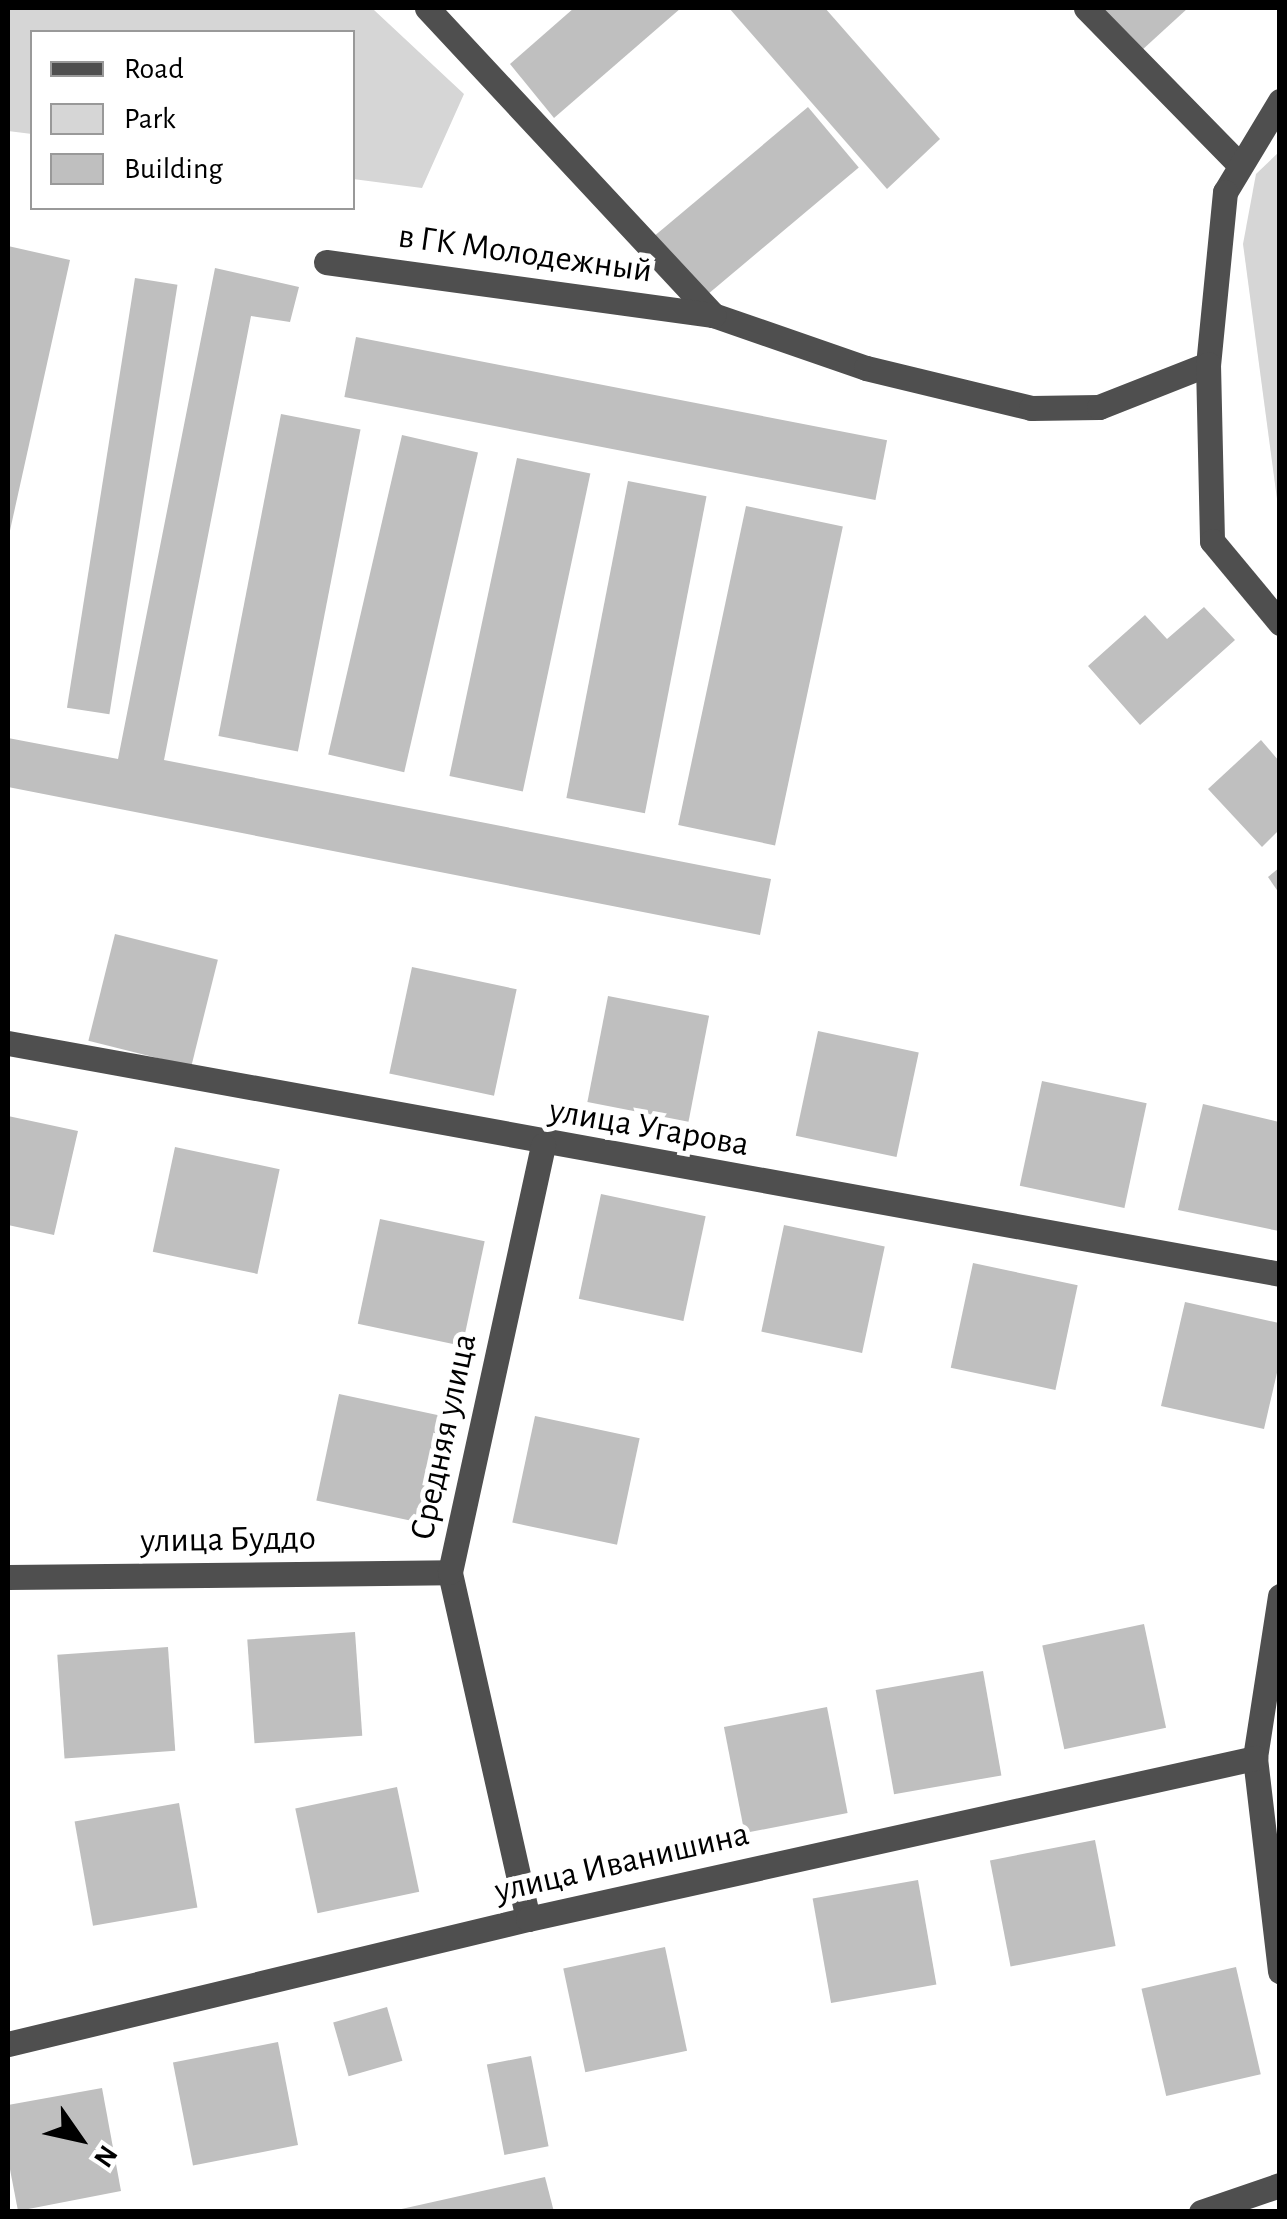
<!DOCTYPE html>
<html>
<head>
<meta charset="utf-8">
<style>
  body { margin:0 }
  #map { position:relative; width:1287px; height:2219px; overflow:hidden; background:#fff; font-family:"Alegreya Sans",sans-serif }
  div>[style] { position:absolute }
  .green>* { inset:0; background:#d6d6d6 }
  .building>* { inset:0; background:#bfbfbf; transform-origin:0 0 }
  .minor>* { height:25px; margin:-12.5px; padding:0 12.5px; transform-origin:12.5px; border-radius:12.5px; background:#4f4f4f }
  span { translate:-50% -50%; white-space:nowrap; text-align:center; line-height:1.15; -webkit-text-stroke:10px #fff; paint-order:stroke }
  .street-label { font-size:35px; color:#000 }
  .frame { position:absolute; inset:0; border:10px solid #000; pointer-events:none }
  .legend { position:absolute; left:30px; top:30px; width:325px; height:180px; box-sizing:border-box; background:#fff; border:2px solid #999; margin:0; padding:12px 18px; list-style:none; font-size:30px; color:#000 }
  .legend li { display:flex; align-items:center; gap:20px; height:50px }
  .legend b { width:50px; border:2px solid #999 }
  .north { position:absolute; left:30px; top:2089px; width:100px; height:100px; -webkit-text-stroke:8px #fff; paint-order:stroke; rotate:124deg; font-size:28px; font-weight:700; line-height:40px; text-align:center; color:#000 }
  .north::after { content:''; display:block; margin:auto; width:35px; height:45px; background:#000; clip-path:polygon(50% 0,100% 100%,50% 72%,0 100%) }
</style>
</head>
<body>
<div id="map">
  <div class="green">
    <i style="clip-path:polygon(8px 8px,362px 8px,374px 10px,464px 94px,422px 188px,353px 179px,352px 32px,32px 32px,32px 134px,8px 131px)"></i>
    <i style="clip-path:polygon(1279px 152px,1279px 514px,1243px 244px,1256px 174px)"></i>
  </div>
  <div class="building">
    <i style="clip-path:polygon(574px 8px,681px 8px,554px 118px,510px 64px)"></i>
    <i style="clip-path:polygon(729px 8px,825px 8px,940px 139px,887px 189px)"></i>
    <i style="clip-path:polygon(1103px 8px,1188px 8px,1141px 51px)"></i>
    <i style="left:808px;top:107px;width:79px;height:201px;rotate:50deg"></i>
    <i style="clip-path:polygon(8px 246px,70px 260px,9px 535px,8px 534px)"></i>
    <i style="clip-path:polygon(215px 268px,299px 287px,290px 322px,251px 316px,164px 760px,771px 879px,760px 935px,8px 787px,8px 738px,118px 759px)"></i>
    <i style="left:135px;top:278px;width:43px;height:435px;rotate:9deg"></i>
    <i style="left:356px;top:337px;width:541px;height:61px;rotate:11deg"></i>
    <i style="left:281px;top:414px;width:81px;height:328px;rotate:11deg"></i>
    <i style="left:402px;top:435px;width:78px;height:328px;rotate:13deg"></i>
    <i style="left:517px;top:458px;width:75px;height:325px;rotate:12deg"></i>
    <i style="left:628px;top:481px;width:80px;height:323px;rotate:11deg"></i>
    <i style="left:746px;top:506px;width:99px;height:326px;rotate:12deg"></i>
    <i style="clip-path:polygon(1204px 607px,1235px 640px,1140px 725px,1088px 666px,1145px 615px,1167px 639px)"></i>
    <i style="clip-path:polygon(1261px 740px,1279px 761px,1279px 830px,1262px 847px,1208px 789px)"></i>
    <i style="clip-path:polygon(1279px 868px,1279px 893px,1268px 877px)"></i>
    <i style="left:115px;top:934px;width:106px;height:110px;rotate:14deg"></i>
    <i style="left:412px;top:967px;width:107px;height:109px;rotate:12deg"></i>
    <i style="left:608px;top:996px;width:103px;height:108px;rotate:11deg"></i>
    <i style="left:818px;top:1031px;width:103px;height:107px;rotate:12deg"></i>
    <i style="left:1042px;top:1081px;width:107px;height:107px;rotate:12deg"></i>
    <i style="clip-path:polygon(1203px 1104px,1279px 1122px,1279px 1231px,1178px 1210px)"></i>
    <i style="clip-path:polygon(8px 1116px,78px 1131px,54px 1235px,8px 1225px)"></i>
    <i style="left:175px;top:1147px;width:107px;height:107px;rotate:12deg"></i>
    <i style="left:601px;top:1194px;width:107px;height:107px;rotate:12deg"></i>
    <i style="left:380px;top:1219px;width:107px;height:107px;rotate:12deg"></i>
    <i style="left:784px;top:1225px;width:103px;height:109px;rotate:12deg"></i>
    <i style="left:973px;top:1263px;width:107px;height:107px;rotate:12deg"></i>
    <i style="clip-path:polygon(1185px 1302px,1279px 1323px,1279px 1364px,1264px 1429px,1161px 1406px)"></i>
    <i style="left:339px;top:1394px;width:103px;height:109px;rotate:12deg"></i>
    <i style="left:535px;top:1416px;width:107px;height:109px;rotate:12deg"></i>
    <i style="left:1144px;top:1624px;width:106px;height:104px;rotate:78deg"></i>
    <i style="left:355px;top:1632px;width:104px;height:108px;rotate:86deg"></i>
    <i style="left:168px;top:1647px;width:104px;height:111px;rotate:86deg"></i>
    <i style="left:983px;top:1671px;width:106px;height:109px;rotate:80deg"></i>
    <i style="left:827px;top:1707px;width:108px;height:105px;rotate:79deg"></i>
    <i style="left:397px;top:1787px;width:107px;height:104px;rotate:78deg"></i>
    <i style="left:179px;top:1803px;width:106px;height:106px;rotate:80deg"></i>
    <i style="left:1095px;top:1840px;width:108px;height:107px;rotate:79deg"></i>
    <i style="left:918px;top:1880px;width:106px;height:107px;rotate:80deg"></i>
    <i style="left:665px;top:1947px;width:106px;height:104px;rotate:78deg"></i>
    <i style="left:1236px;top:1967px;width:110px;height:97px;rotate:77deg"></i>
    <i style="left:387px;top:2007px;width:56px;height:56px;rotate:74deg"></i>
    <i style="left:278px;top:2042px;width:105px;height:107px;rotate:79deg"></i>
    <i style="left:531px;top:2056px;width:92px;height:45px;rotate:79deg"></i>
    <i style="clip-path:polygon(102px 2088px,121px 2191px,18px 2211px,8px 2159px,8px 2105px)"></i>
    <i style="clip-path:polygon(545px 2177px,554px 2212px,397px 2212px,397px 2210px)"></i>
  </div>
  <div class="minor">
    <i style="left:427px;top:8px;width:420px;rotate:47deg"></i>
    <i style="left:713px;top:315px;width:162px;rotate:19.1deg"></i>
    <i style="left:866px;top:368px;width:170px;rotate:13.6deg"></i>
    <i style="left:1031px;top:408px;width:68px;rotate:-0.8deg"></i>
    <i style="left:1099px;top:407px;width:117px;rotate:-21.5deg"></i>
    <i style="left:1086px;top:8px;width:216px;rotate:45.6deg"></i>
    <i style="left:1280px;top:101px;width:106px;rotate:121.1deg"></i>
    <i style="left:1225px;top:192px;width:173px;rotate:95.6deg"></i>
    <i style="left:1208px;top:364px;width:177px;rotate:88.7deg"></i>
    <i style="left:1212px;top:541px;width:107px;rotate:50.3deg"></i>
    <i style="left:326px;top:262px;width:391px;rotate:7.8deg"></i>
    <i style="left:8px;top:1043px;width:1293px;rotate:10.29deg"></i>
    <i style="left:8px;top:1577px;width:442px;rotate:-0.6deg"></i>
    <i style="left:1280px;top:1596px;width:164px;rotate:98.8deg"></i>
    <i style="left:1255px;top:1758px;width:215px;rotate:83.3deg"></i>
    <i style="left:528px;top:1919px;width:356px;rotate:-102.7deg"></i>
    <i style="left:450px;top:1572px;width:437px;rotate:-77.7deg"></i>
    <i style="left:8px;top:2044px;width:535px;rotate:-13.52deg"></i>
    <i style="left:528px;top:1919px;width:745px;rotate:-12.49deg"></i>
    <i style="left:1201px;top:2212px;width:83px;rotate:-18.9deg"></i>
  </div>
  <div class="street-label">
    <span style="left:525px;top:254px;rotate:8deg">в ГК Молодежный</span>
    <span style="left:649px;top:1128px;rotate:10deg">улица Угарова</span>
    <span style="left:444px;top:1437px;rotate:-78deg">Средняя улица</span>
    <span style="left:228px;top:1540px;rotate:-1deg">улица Буддо</span>
    <span style="left:622px;top:1863px;rotate:-13deg">улица Иванишина</span>
  </div>
  <div class="frame"></div>
  <ul class="legend">
  <li><b style="height:12px;background:#4f4f4f"></b>Road</li>
  <li><b style="height:28px;background:#d6d6d6"></b>Park</li>
  <li><b style="height:28px;background:#bfbfbf"></b>Building</li>
  </ul>
  <div class="north">N</div>
</div>
</body>
</html>
